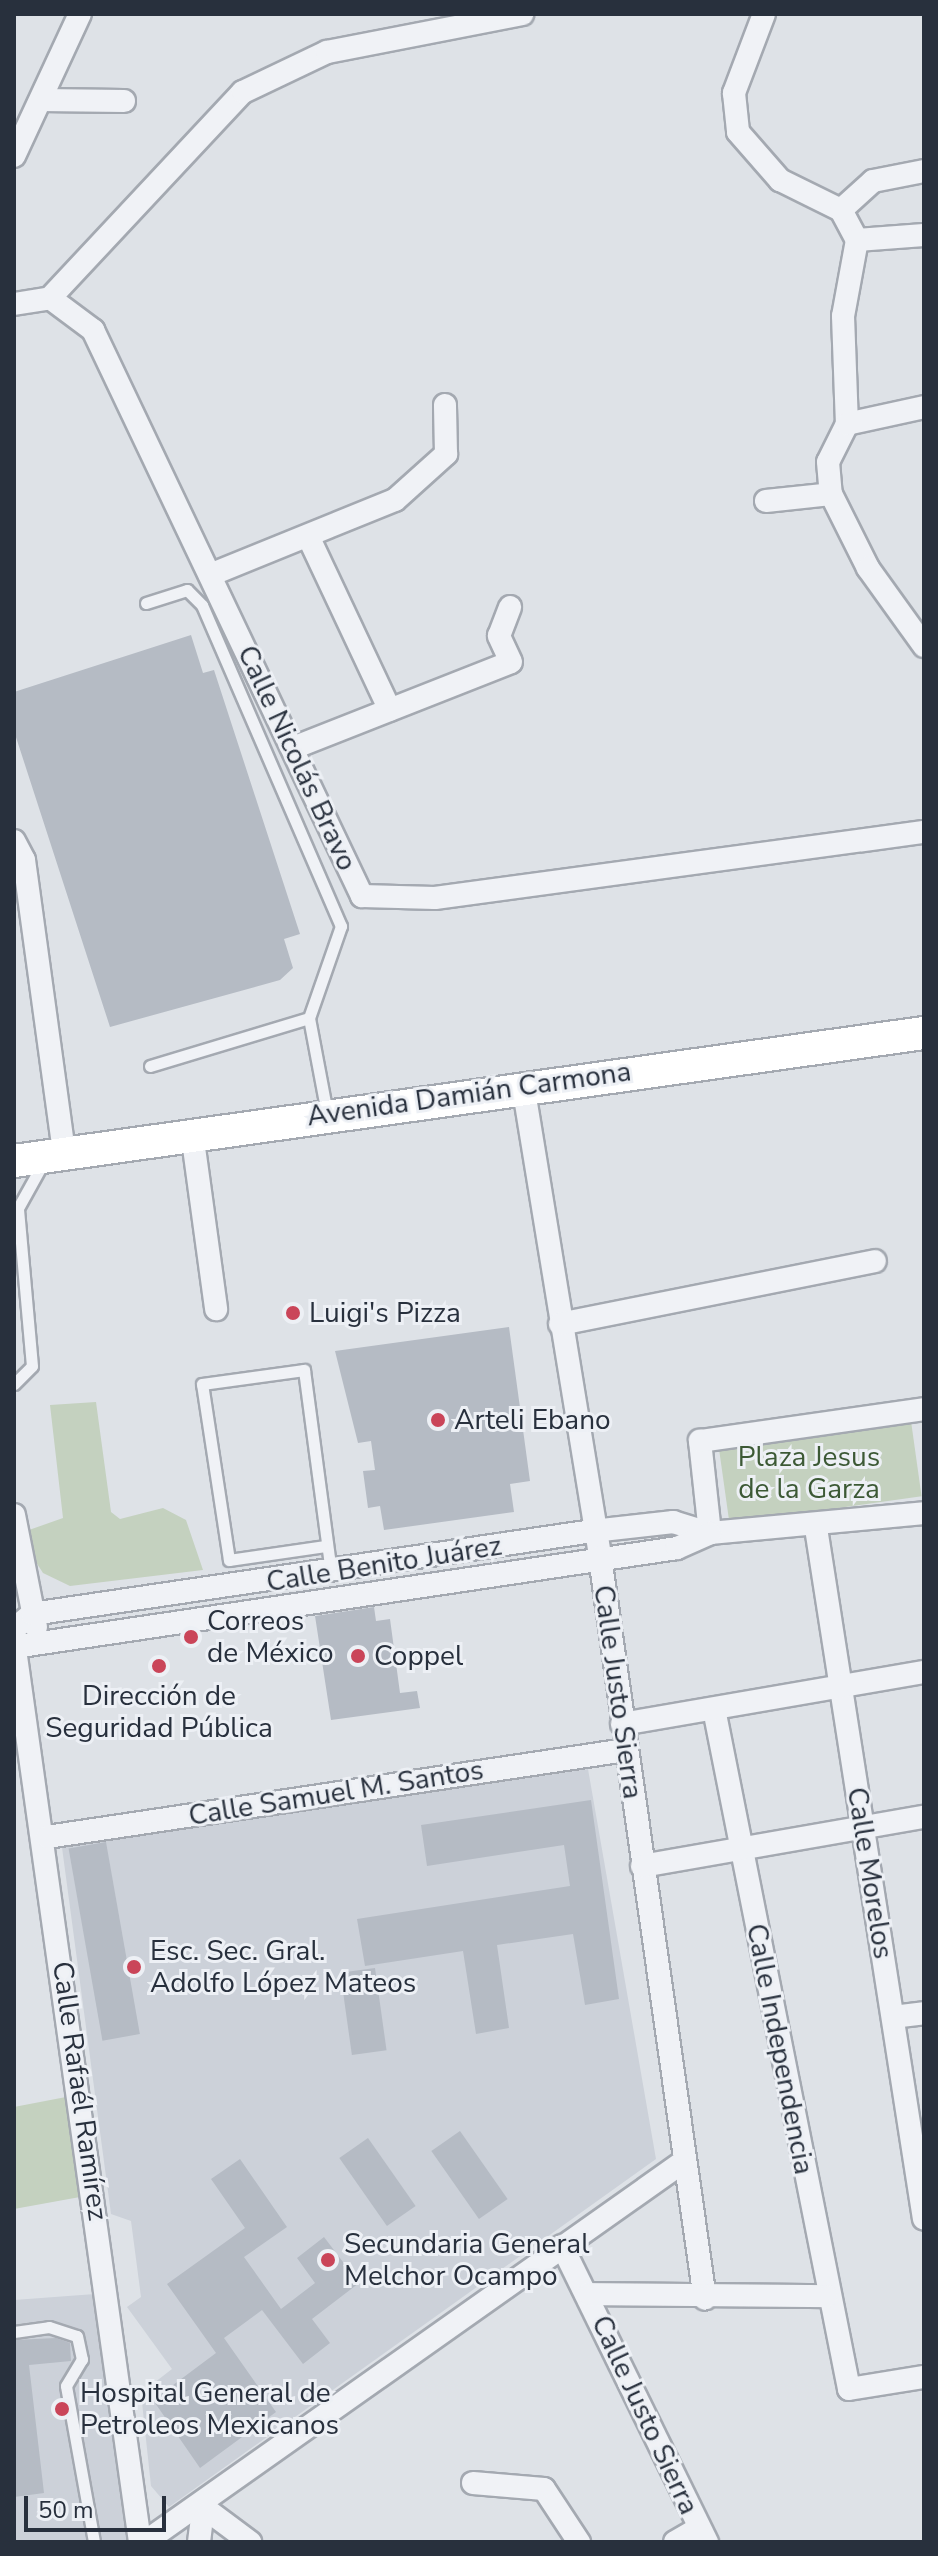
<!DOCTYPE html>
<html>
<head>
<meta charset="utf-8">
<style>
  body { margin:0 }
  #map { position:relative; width:938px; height:2556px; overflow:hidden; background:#dee2e7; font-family:"Nunito Sans",sans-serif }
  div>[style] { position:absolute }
  .built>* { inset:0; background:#ccd1d9 }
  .green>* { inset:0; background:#c4d1bf; transform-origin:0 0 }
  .building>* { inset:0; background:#b5bbc4; transform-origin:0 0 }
  .roads { filter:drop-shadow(2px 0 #a4a9b1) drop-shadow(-2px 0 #a4a9b1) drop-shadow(0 2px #a4a9b1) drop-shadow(0 -2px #a4a9b1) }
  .lane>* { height:11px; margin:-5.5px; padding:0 5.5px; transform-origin:5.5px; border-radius:5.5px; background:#f0f2f6 }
  .street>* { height:22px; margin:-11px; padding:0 11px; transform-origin:11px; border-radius:11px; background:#f0f2f6 }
  .secondary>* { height:32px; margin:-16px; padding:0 16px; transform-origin:16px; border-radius:16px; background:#fff }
  .dots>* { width:22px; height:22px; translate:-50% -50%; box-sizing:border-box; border:4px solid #edf0f5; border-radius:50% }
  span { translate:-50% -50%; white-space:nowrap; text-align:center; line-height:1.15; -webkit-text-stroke:6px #edf0f5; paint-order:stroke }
  .street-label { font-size:28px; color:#28303d }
  .poi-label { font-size:28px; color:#28303d }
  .left { translate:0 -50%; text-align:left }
  .park-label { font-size:28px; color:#3c5935 }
  .frame { position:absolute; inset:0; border:16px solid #28303d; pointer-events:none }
  .scale { position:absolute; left:24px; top:2496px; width:142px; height:36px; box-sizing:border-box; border:4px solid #28303d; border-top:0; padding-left:10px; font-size:24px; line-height:28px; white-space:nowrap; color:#28303d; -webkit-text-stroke:6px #edf0f5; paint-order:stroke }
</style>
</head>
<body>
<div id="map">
  <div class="built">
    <i style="clip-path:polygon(588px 1769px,656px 2159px,169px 2507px,151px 2486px,141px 2393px,172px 2369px,127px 2307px,141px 2297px,131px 2221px,111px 2214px,61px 1840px,169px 1831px)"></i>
    <i style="clip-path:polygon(95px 2294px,127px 2542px,14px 2542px,14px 2300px)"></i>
  </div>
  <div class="green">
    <i style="clip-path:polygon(96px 1402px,111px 1512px,120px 1519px,163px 1508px,186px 1520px,203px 1570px,70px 1586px,43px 1573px,34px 1559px,29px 1530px,63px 1518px,50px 1405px)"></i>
    <i style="left:911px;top:1421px;width:76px;height:194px;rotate:82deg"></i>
    <i style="clip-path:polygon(66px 2097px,80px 2197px,14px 2209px,14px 2107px)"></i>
  </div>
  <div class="building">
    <i style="clip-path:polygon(191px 635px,203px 673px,214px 670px,300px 934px,284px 939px,293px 968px,280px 980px,110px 1027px,14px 731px,14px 692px)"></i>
    <i style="clip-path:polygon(509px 1327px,530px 1481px,510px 1484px,514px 1512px,384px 1530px,380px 1506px,368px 1508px,363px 1471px,375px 1470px,371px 1441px,358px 1443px,335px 1351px)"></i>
    <i style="clip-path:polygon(374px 1607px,376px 1621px,390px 1619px,400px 1693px,417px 1691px,420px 1708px,331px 1720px,315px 1616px)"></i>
    <i style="clip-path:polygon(591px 1800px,619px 1999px,585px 2005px,573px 1934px,497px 1945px,509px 2028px,476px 2034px,463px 1951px,365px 1966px,357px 1919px,570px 1886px,564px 1845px,427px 1866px,421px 1825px)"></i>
    <i style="left:106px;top:1842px;width:195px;height:38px;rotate:80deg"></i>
    <i style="left:375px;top:1968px;width:83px;height:35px;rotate:82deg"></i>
    <i style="left:460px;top:2131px;width:83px;height:35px;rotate:55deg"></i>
    <i style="left:368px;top:2138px;width:83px;height:35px;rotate:55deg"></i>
    <i style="clip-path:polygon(240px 2159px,287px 2227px,244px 2257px,281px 2309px,315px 2283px,297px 2258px,324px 2237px,359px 2283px,312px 2319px,330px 2343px,303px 2364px,262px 2310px,224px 2338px,276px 2412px,200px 2468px,153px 2400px,216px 2353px,167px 2284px,245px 2228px,211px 2179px)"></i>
    <i style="clip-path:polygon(56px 2338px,70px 2343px,71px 2361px,29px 2365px,44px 2493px,14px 2497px,14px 2340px)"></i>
  </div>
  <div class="roads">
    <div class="lane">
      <i style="left:146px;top:603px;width:43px;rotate:-17.6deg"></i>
      <i style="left:187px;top:590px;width:21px;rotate:45deg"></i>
      <i style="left:202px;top:605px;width:350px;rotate:66.6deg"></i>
      <i style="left:341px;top:926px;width:97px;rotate:109.2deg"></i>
      <i style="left:309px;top:1018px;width:97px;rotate:79.3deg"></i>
      <i style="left:150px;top:1066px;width:166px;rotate:-16.8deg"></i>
      <i style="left:14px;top:1384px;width:25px;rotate:-45deg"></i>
      <i style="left:32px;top:1366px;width:159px;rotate:-95.1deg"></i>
      <i style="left:18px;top:1208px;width:51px;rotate:-60.9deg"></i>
      <i style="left:325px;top:1546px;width:97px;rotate:171.7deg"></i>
      <i style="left:229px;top:1560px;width:178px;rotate:-98.7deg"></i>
      <i style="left:202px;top:1384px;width:103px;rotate:-7.8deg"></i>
      <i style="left:304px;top:1370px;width:205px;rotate:82.4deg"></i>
      <i style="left:14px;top:2332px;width:35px;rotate:-8deg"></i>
      <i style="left:49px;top:2327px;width:29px;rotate:18deg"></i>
      <i style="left:77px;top:2336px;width:24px;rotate:78deg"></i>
      <i style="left:82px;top:2359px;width:31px;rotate:121deg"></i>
      <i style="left:66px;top:2386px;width:158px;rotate:79.8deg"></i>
    </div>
    <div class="street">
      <i style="left:764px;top:14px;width:85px;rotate:110.8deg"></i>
      <i style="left:734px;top:93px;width:39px;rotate:84deg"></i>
      <i style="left:738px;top:132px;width:64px;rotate:48.8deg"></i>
      <i style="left:780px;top:180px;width:68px;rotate:26.2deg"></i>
      <i style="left:841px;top:210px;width:34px;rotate:62deg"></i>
      <i style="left:857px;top:240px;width:77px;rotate:100.4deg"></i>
      <i style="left:843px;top:316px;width:108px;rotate:87.9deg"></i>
      <i style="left:847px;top:424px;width:42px;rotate:116.6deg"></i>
      <i style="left:828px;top:462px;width:32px;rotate:85deg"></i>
      <i style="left:831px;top:494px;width:83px;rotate:63.4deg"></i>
      <i style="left:868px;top:568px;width:96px;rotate:54.3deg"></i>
      <i style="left:41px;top:100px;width:83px;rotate:0.7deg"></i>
      <i style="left:14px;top:156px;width:157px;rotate:-65.1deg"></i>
      <i style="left:841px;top:210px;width:43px;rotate:-42.2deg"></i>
      <i style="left:873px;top:181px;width:52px;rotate:-11.1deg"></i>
      <i style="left:857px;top:240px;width:67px;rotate:-4.3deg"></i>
      <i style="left:50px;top:298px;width:54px;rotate:36.7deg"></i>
      <i style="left:93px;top:330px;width:627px;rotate:64.58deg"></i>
      <i style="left:362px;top:896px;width:73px;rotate:1.6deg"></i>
      <i style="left:435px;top:898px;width:493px;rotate:-7.7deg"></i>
      <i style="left:14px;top:304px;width:36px;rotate:-9deg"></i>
      <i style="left:50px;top:298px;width:282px;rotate:-46.9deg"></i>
      <i style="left:243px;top:92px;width:93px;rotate:-25.5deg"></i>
      <i style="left:327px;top:52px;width:199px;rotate:-11deg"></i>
      <i style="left:847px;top:424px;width:79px;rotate:-12.4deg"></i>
      <i style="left:766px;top:501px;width:65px;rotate:-6.1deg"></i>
      <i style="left:308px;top:536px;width:192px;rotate:64.8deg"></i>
      <i style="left:210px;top:575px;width:200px;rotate:-22.1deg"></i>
      <i style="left:395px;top:500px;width:69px;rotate:-42deg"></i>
      <i style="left:446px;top:454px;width:49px;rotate:-91.2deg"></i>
      <i style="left:293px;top:748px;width:234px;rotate:-21.5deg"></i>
      <i style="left:511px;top:662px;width:29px;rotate:-115deg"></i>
      <i style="left:499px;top:636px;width:31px;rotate:-69deg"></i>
      <i style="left:14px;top:841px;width:21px;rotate:62deg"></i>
      <i style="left:24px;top:860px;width:295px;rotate:82.2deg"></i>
      <i style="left:523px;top:1085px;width:478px;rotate:80.7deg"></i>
      <i style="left:600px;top:1557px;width:749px;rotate:81.95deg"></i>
      <i style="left:192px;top:1133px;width:178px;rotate:82.2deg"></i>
      <i style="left:560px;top:1324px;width:321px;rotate:-11.3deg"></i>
      <i style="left:14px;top:1515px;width:114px;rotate:78.9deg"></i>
      <i style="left:816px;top:1528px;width:699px;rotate:81.12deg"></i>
      <i style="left:710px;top:1533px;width:93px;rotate:-96.2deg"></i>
      <i style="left:700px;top:1441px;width:226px;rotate:-8.1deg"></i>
      <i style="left:14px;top:1629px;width:23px;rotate:-40deg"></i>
      <i style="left:32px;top:1614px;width:567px;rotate:-8.42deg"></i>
      <i style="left:593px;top:1531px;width:81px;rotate:-6.4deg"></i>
      <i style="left:673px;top:1522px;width:39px;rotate:17deg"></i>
      <i style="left:710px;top:1533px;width:215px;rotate:-5.3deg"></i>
      <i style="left:14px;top:1642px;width:909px;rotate:82.03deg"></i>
      <i style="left:14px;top:1647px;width:670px;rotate:-8.49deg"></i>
      <i style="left:677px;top:1548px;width:36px;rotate:-24deg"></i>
      <i style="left:714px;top:1709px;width:693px;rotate:78.77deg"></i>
      <i style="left:849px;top:2389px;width:76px;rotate:-9.1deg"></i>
      <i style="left:622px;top:1724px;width:306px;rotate:-9.8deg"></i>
      <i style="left:47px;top:1837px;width:585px;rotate:-8.55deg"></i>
      <i style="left:642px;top:1866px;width:286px;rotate:-9.9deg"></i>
      <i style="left:893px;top:2017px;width:31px;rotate:-7deg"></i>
      <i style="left:562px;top:2246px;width:330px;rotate:63.9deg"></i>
      <i style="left:589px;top:2294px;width:237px;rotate:0.5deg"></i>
      <i style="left:473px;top:2483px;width:71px;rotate:4.8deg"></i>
      <i style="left:544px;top:2489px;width:64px;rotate:56.6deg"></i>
      <i style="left:145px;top:2542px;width:659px;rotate:-35.23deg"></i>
      <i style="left:199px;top:2542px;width:35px;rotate:-83deg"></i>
      <i style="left:203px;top:2507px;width:59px;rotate:36.7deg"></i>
      <i style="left:675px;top:2542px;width:28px;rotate:-30deg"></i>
    </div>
    <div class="secondary">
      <i style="left:14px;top:1161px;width:919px;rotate:-8.01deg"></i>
    </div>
  </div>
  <div class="dots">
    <i style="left:293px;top:1313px;background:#ca4559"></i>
    <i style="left:438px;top:1420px;background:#ca4559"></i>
    <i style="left:191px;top:1637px;background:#ca4559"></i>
    <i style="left:358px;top:1656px;background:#ca4559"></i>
    <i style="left:159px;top:1666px;background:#ca4559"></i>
    <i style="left:134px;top:1967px;background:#ca4559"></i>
    <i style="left:328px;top:2260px;background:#ca4559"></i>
    <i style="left:62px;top:2409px;background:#ca4559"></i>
  </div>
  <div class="street-label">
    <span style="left:297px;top:758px;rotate:65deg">Calle Nicolás Bravo</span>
    <span style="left:469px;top:1094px;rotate:-8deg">Avenida Damián Carmona</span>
    <span style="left:384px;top:1564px;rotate:-9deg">Calle Benito Juárez</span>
    <span style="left:618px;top:1692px;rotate:82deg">Calle Justo Sierra</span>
    <span style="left:336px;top:1793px;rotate:-9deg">Calle Samuel M. Santos</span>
    <span style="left:870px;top:1873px;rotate:81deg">Calle Morelos</span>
    <span style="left:780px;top:2049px;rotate:79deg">Calle Independencia</span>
    <span style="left:80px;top:2091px;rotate:82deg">Calle Rafaél Ramírez</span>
    <span style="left:645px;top:2415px;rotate:65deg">Calle Justo Sierra</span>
  </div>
  <div class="poi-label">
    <span class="left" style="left:309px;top:1313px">Luigi's Pizza</span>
    <span class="left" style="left:454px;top:1420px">Arteli Ebano</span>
    <span class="left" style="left:207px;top:1637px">Correos<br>de México</span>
    <span class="left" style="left:374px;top:1656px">Coppel</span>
    <span style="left:159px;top:1712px">Dirección de<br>Seguridad Pública</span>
    <span class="left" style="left:150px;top:1967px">Esc. Sec. Gral.<br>Adolfo López Mateos</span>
    <span class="left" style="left:344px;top:2260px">Secundaria General<br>Melchor Ocampo</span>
    <span class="left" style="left:80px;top:2409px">Hospital General de<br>Petroleos Mexicanos</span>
  </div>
  <div class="park-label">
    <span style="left:809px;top:1473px">Plaza Jesus<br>de la Garza</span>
  </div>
  <div class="frame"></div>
  <div class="scale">50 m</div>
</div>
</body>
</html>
